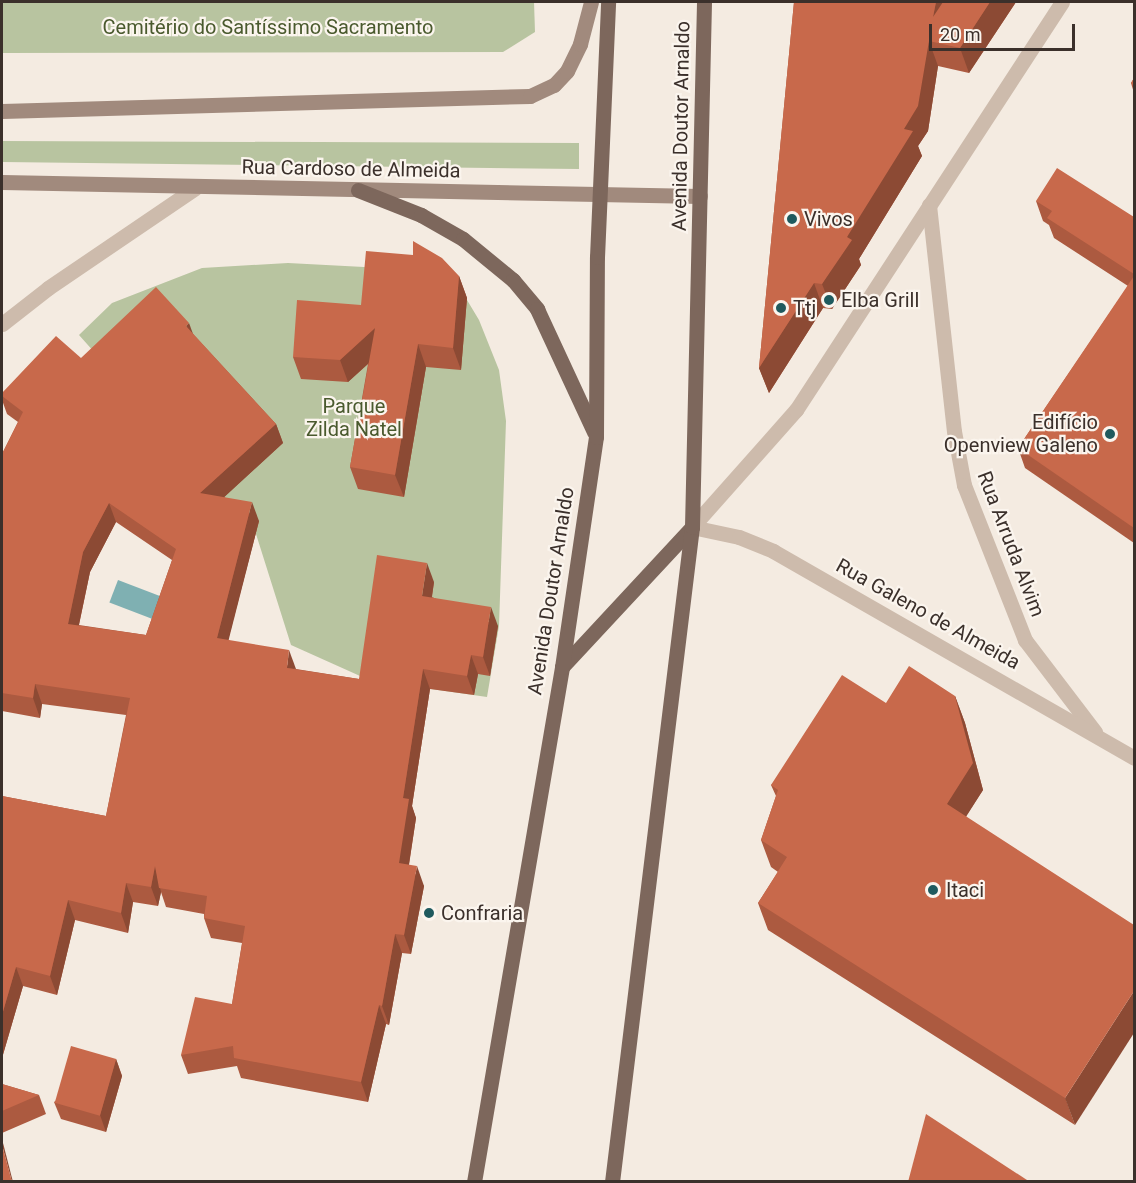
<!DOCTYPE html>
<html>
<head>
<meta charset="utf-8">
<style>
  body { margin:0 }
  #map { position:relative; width:1136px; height:1183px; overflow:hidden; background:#f4ebe1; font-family:Roboto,sans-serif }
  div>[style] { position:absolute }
  .green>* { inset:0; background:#b8c4a0 }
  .water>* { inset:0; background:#7fb0b2; transform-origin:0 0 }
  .street>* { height:15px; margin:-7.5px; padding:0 7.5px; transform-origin:7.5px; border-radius:7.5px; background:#cdbbac }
  .secondary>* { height:15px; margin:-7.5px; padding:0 7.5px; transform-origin:7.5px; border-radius:7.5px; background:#a18a7d }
  .primary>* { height:15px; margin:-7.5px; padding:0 7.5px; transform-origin:7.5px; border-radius:7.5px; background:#7d675c }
  .wall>* { inset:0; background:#ac5a40 }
  .shaded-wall>* { inset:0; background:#8c4a34 }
  .building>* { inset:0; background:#c8694b; transform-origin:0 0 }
  .dots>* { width:16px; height:16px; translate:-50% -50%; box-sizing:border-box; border:3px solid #fbf5ee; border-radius:50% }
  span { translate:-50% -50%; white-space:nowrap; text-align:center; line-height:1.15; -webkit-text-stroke:4.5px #fbf5ee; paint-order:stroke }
  .park-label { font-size:20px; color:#4a5a2e }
  .street-label { font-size:20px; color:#3b302b }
  .poi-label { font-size:20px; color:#3b302b }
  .left { translate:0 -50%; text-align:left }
  .right { translate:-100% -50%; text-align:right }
  .frame { position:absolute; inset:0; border:3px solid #3b302b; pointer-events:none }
  .scale { position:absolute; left:929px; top:24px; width:146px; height:27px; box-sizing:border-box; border:3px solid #3b302b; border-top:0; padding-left:8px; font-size:18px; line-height:21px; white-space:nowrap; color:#3b302b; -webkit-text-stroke:4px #fbf5ee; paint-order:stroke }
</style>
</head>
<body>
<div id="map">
  <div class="green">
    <i style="clip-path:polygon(2px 2px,534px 2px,535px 32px,503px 52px,2px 53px)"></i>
    <i style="clip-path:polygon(2px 141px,579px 143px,579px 169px,2px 162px)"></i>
    <i style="clip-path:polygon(288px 263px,421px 270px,461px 290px,479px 320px,499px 370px,506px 421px,499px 626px,487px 697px,369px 680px,291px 645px,256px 534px,79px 335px,112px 303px,202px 268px)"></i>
  </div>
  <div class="water">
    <i style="left:118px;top:580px;width:49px;height:24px;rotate:21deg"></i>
  </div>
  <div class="street">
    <i style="left:929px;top:205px;width:227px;rotate:83.7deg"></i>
    <i style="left:954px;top:431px;width:55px;rotate:79.5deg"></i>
    <i style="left:964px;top:485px;width:167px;rotate:68.5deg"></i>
    <i style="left:1025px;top:640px;width:116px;rotate:52.7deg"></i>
    <i style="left:2px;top:324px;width:58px;rotate:-38deg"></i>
    <i style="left:48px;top:288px;width:178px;rotate:-34.2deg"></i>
    <i style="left:692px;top:527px;width:157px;rotate:-48.4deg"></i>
    <i style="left:796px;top:410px;width:487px;rotate:-56.9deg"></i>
    <i style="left:692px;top:527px;width:48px;rotate:12deg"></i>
    <i style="left:739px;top:537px;width:37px;rotate:22deg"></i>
    <i style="left:773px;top:551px;width:416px;rotate:29.8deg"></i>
  </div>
  <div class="secondary">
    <i style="left:2px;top:111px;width:528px;rotate:-1.63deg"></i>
    <i style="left:530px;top:96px;width:26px;rotate:-25deg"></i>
    <i style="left:554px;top:85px;width:19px;rotate:-47deg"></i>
    <i style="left:567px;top:71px;width:30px;rotate:-64deg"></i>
    <i style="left:580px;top:44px;width:43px;rotate:-75.3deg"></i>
    <i style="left:2px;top:182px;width:698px;rotate:1.15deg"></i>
  </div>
  <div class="primary">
    <i style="left:358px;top:190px;width:68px;rotate:21.6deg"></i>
    <i style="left:421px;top:215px;width:48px;rotate:29.7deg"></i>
    <i style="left:463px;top:239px;width:65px;rotate:39.4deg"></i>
    <i style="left:513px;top:280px;width:38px;rotate:50deg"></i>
    <i style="left:537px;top:309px;width:136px;rotate:65.1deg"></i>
    <i style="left:562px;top:667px;width:191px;rotate:-47.1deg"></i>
    <i style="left:474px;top:1182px;width:522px;rotate:-80.3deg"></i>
    <i style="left:562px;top:667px;width:232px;rotate:-81.6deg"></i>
    <i style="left:596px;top:437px;width:180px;rotate:-89.7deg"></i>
    <i style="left:597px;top:257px;width:255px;rotate:-87.5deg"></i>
    <i style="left:612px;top:1182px;width:660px;rotate:-83.04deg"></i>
    <i style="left:692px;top:527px;width:525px;rotate:-88.69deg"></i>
  </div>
  <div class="wall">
    <i style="clip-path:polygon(794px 2px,1016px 2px,969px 73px,938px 66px,928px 131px,918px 146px,922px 156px,859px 259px,861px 265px,832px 309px,823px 308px,769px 393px,759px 368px)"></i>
    <i style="clip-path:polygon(1134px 78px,1134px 93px,1131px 83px)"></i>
    <i style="clip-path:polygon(1036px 201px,1134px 217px,1134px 543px,1025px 468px,1018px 448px,1128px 286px,1054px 238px,1049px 225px,1043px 221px)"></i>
    <i style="clip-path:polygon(459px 276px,467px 298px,461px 370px,426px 367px,404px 497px,358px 489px,350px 467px,368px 364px,348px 382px,301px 379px,293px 357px,361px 305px)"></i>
    <i style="clip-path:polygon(evenodd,193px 334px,276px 424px,283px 443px,224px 497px,259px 521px,228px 640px,296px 669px,359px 679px,434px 582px,432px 597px,498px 626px,490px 676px,478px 674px,474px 695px,430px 689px,412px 806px,416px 818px,409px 865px,424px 886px,411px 954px,402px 953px,389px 1025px,386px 1024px,368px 1102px,241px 1078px,237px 1066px,188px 1074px,181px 1055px,232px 1004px,242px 943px,211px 938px,204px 918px,204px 914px,166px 907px,161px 892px,158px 906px,133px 902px,128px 933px,75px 920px,57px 995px,23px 986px,2px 1058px,2px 796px,106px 816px,126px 715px,42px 704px,40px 718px,2px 711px,2px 454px,18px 422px,7px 414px,2px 400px,2px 393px,81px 358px,193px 334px,116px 522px,172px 560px,146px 635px,79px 625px,90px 572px,116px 522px)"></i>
    <i style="clip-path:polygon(955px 696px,965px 723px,983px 790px,966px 816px,1075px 1125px,768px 930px,758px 903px,778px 872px,771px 867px,761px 840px,776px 796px,771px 785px,886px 703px)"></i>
    <i style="clip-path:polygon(116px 1059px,122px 1076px,106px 1132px,61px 1119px,54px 1102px)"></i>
    <i style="clip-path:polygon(2px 1084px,39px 1095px,46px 1114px,2px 1133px)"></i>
  </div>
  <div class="shaded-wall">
    <i style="clip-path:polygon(936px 2px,949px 2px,933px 17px)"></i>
    <i style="clip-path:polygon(990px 2px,1016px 2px,969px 73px,960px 48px)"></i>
    <i style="clip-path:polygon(929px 41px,938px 66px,928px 131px,918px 146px,922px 156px,859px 259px,861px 265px,832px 309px,822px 284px,847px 237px)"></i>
    <i style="clip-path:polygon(459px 276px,467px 298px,461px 370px,453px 348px)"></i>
    <i style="clip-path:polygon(814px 283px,823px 308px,769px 393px,759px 368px)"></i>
    <i style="clip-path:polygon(189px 323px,196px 342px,186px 326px)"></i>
    <i style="clip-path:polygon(375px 328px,383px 350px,348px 382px,340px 360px)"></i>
    <i style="clip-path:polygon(418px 344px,426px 367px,404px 497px,395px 475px)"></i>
    <i style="clip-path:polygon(276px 424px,283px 443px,207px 513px,200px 493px)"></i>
    <i style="clip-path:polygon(252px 502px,259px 521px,224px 658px,217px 638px)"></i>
    <i style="clip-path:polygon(109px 503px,116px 522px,90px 572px,75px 643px,68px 624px,83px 552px)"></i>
    <i style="clip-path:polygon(427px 563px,434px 582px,429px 615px,422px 596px)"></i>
    <i style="clip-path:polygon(491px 607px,498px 626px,490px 676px,483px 657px)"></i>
    <i style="clip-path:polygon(289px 650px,296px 669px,287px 668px)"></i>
    <i style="clip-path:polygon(471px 655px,478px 674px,474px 695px,467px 676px)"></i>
    <i style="clip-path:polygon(423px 669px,430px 689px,412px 806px,416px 818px,406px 883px,399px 863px,403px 798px)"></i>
    <i style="clip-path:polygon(35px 684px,42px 704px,40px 718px,33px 698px)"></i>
    <i style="clip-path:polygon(955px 696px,965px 723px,983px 790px,957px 831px,947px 804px)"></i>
    <i style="clip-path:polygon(155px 866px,161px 892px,158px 906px,151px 887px)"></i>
    <i style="clip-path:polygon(417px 866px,424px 886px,411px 954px,404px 935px)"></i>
    <i style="clip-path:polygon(126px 883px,133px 902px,128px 933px,121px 913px)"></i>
    <i style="clip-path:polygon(68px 900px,75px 920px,57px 995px,50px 976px)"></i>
    <i style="clip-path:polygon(395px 934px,402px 953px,389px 1025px,382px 1006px)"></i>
    <i style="clip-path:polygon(16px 967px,23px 986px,2px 1058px,2px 1015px)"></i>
    <i style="clip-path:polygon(1134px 991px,1134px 1033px,1075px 1125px,1065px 1098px)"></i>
    <i style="clip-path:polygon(379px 1005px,386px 1024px,368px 1102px,361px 1082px)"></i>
    <i style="clip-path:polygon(116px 1059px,122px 1076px,106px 1132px,100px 1115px)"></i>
    <i style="clip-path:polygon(2px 1139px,13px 1182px,12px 1182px,2px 1145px)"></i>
  </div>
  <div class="building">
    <i style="clip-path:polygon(794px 2px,936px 2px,933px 17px,943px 2px,990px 2px,960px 48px,929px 41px,918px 106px,904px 129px,913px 131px,847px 237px,852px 240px,822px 284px,814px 283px,759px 368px)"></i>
    <i style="clip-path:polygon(1134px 78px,1134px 86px,1131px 83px)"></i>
    <i style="clip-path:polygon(1057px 168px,1134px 217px,1134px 274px,1047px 218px,1052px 211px,1036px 201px)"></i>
    <i style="clip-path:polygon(413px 241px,442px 258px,459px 276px,453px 348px,418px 344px,395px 475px,350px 467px,375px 328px,340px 360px,293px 357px,297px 300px,361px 305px,366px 251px,413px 255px)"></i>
    <i style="clip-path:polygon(1134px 276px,1134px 528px,1018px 448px)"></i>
    <i style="clip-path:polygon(evenodd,156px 287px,189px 323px,186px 326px,276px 424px,200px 493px,252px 502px,217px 638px,289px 650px,287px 668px,359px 679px,377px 555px,427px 563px,422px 596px,491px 607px,483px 657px,471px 655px,467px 676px,423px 669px,403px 798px,409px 799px,399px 863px,417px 866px,404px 935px,395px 934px,382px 1006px,379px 1005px,361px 1082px,234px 1058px,233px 1046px,181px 1055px,195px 997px,232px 1004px,245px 926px,204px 918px,207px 896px,159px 888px,155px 866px,151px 887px,126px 883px,121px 913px,68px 900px,50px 976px,16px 967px,2px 1015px,2px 796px,106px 816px,130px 698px,35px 684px,33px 698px,2px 693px,2px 454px,23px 412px,2px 396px,2px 393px,56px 336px,81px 358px,156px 287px,109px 503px,176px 549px,146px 635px,68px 624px,83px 552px,109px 503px)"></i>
    <i style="clip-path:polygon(909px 666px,955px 696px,973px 763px,947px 804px,1134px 925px,1134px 991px,1065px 1098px,758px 903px,787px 857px,761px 840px,778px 790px,771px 785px,842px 675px,886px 703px)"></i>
    <i style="left:71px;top:1046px;width:47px;height:59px;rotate:16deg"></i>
    <i style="clip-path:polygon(2px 1084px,39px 1095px,2px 1111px)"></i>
    <i style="clip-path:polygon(926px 1114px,1030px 1182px,908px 1182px)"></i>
    <i style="clip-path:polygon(2px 1145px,12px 1182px,2px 1182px)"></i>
  </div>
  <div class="dots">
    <i style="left:792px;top:219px;background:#1f5a5e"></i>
    <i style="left:829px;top:300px;background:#1f5a5e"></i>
    <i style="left:781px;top:308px;background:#1f5a5e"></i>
    <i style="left:1110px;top:434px;background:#1f5a5e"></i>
    <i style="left:933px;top:890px;background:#1f5a5e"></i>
    <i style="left:429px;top:913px;background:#1f5a5e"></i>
  </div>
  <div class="park-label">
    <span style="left:268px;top:27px">Cemitério do Santíssimo Sacramento</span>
    <span style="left:354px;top:418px">Parque<br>Zilda Natel</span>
  </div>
  <div class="street-label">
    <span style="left:681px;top:126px;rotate:-89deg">Avenida Doutor Arnaldo</span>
    <span style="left:351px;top:169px;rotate:1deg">Rua Cardoso de Almeida</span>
    <span style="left:1011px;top:544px;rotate:69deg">Rua Arruda Alvim</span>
    <span style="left:551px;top:591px;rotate:-81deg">Avenida Doutor Arnaldo</span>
    <span style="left:928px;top:614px;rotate:29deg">Rua Galeno de Almeida</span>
  </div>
  <div class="poi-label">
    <span class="left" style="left:804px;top:219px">Vivos</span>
    <span class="left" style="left:841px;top:300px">Elba Grill</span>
    <span class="left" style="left:793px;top:308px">Ttj</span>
    <span class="right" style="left:1098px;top:434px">Edifício<br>Openview Galeno</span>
    <span class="left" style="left:946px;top:890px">Itaci</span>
    <span class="left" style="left:441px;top:913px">Confraria</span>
  </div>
  <div class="frame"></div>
  <div class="scale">20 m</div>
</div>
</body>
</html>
